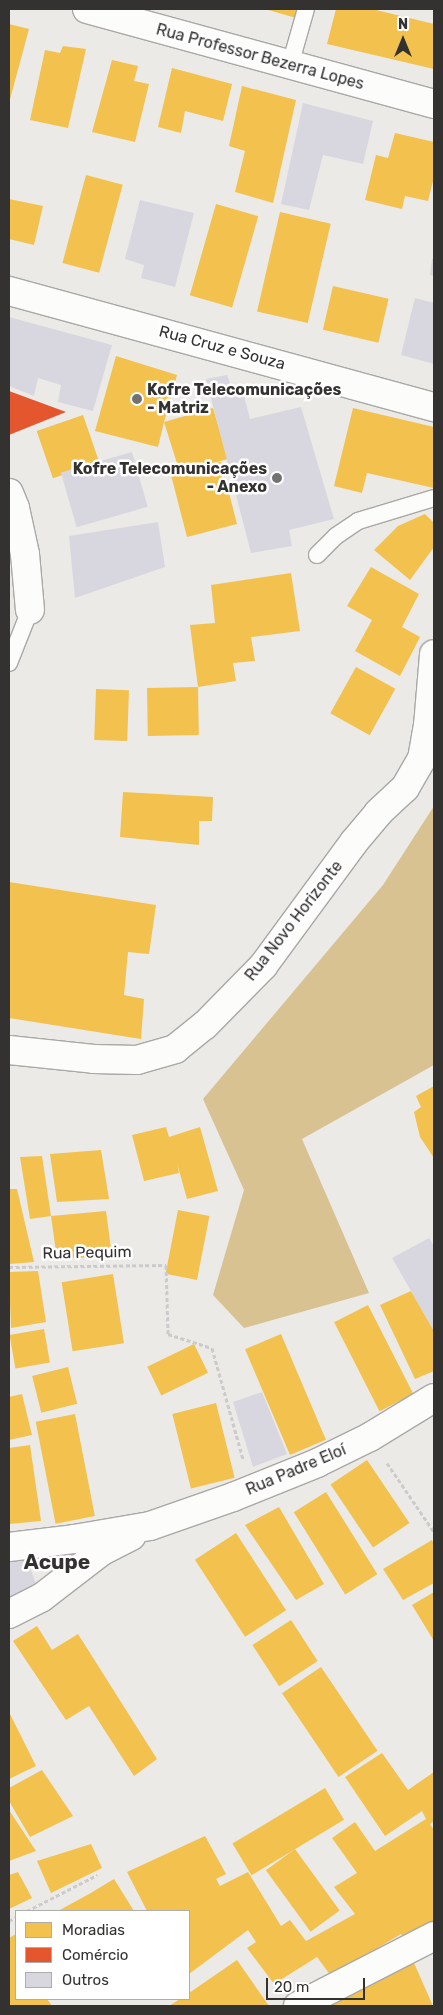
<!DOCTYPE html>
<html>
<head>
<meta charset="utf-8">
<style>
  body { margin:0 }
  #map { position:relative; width:443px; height:2015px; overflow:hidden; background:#ebeae7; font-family:Rubik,sans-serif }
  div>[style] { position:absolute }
  .forest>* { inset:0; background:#d8c291 }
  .homes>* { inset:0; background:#f2c14e; transform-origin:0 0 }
  .shops>* { inset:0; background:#e4572e }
  .building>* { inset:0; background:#d8d7df; transform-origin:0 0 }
  .path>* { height:3px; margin-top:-1.5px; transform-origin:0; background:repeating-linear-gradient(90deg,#cccbcb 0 4px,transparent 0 6.5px) }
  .roads { filter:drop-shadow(1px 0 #a9a8a6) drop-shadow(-1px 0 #a9a8a6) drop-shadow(0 1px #a9a8a6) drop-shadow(0 -1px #a9a8a6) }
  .service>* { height:16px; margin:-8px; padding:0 8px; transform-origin:8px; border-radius:8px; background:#fcfcfb }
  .minor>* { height:28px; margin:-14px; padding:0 14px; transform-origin:14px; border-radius:14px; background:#fcfcfb }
  .dots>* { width:14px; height:14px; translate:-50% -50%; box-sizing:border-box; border:2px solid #fff; border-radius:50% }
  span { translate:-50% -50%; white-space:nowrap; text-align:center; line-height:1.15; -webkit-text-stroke:5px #fff; paint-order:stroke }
  .street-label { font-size:16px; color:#333230 }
  .poi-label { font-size:16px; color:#333230; font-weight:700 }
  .left { translate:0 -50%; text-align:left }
  .right { translate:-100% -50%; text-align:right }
  .district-label { font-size:21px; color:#333230; font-weight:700 }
  .frame { position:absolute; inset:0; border:10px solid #333230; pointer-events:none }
  .legend { position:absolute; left:15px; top:1910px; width:175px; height:90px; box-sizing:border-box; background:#fff; border:1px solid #adadac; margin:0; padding:6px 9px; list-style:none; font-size:15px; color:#333230 }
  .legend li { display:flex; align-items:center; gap:10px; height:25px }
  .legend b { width:25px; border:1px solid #adadac }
  .north { position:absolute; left:378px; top:15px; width:50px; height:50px; -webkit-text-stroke:4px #fff; paint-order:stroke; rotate:0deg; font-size:14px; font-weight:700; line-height:20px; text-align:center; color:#333230 }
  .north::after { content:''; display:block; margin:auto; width:18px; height:22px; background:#333230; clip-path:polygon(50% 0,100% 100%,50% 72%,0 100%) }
  .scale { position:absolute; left:266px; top:1978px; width:99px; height:22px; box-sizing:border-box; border:2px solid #333230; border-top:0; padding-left:6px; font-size:15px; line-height:18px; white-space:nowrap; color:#333230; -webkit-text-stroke:4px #fff; paint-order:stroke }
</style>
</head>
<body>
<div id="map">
  <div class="forest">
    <i style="clip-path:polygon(434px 806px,434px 1065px,302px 1139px,369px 1293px,244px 1328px,213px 1295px,244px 1190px,203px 1099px,383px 885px)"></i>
  </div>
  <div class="homes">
    <i style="clip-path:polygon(265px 9px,299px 9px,296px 18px)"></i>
    <i style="clip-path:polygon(336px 9px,372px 9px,434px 24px,434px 69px,327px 44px)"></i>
    <i style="clip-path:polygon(9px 24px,29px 29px,9px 103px)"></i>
    <i style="clip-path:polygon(63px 46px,86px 49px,68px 128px,30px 120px,45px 50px,60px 53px)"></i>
    <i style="clip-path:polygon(112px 60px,138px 66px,134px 81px,149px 84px,135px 142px,92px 132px)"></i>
    <i style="clip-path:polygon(172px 68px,232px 84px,223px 121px,185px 111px,181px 133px,158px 127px)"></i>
    <i style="clip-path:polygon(242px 86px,296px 100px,273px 203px,235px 192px,245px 151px,229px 146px)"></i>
    <i style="clip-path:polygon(395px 133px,434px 142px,434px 177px,428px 201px,405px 196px,402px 209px,365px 200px,376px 155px,388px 158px)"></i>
    <i style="left:86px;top:175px;width:38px;height:91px;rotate:15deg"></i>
    <i style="clip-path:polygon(9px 199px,43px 206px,34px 245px,9px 239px)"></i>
    <i style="left:216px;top:204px;width:44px;height:95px;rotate:16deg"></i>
    <i style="left:280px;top:212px;width:52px;height:102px;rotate:13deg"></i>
    <i style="left:333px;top:286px;width:57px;height:45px;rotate:13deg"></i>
    <i style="clip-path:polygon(116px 356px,177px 375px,164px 422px,213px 408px,228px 459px,213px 463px,221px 462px,237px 524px,187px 537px,171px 475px,180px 473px,164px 422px,158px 447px,95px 431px)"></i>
    <i style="clip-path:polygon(353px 408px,434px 427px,434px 488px,367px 473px,362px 493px,334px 486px)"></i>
    <i style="left:83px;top:415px;width:50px;height:49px;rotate:71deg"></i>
    <i style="clip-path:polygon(425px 514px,434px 523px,434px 547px,410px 580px,374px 550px,398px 526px)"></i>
    <i style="clip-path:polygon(371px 567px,419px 594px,402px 627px,420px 637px,400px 676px,355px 651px,372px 620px,347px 606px)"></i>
    <i style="clip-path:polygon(291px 573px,300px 631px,251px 637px,255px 661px,233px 663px,236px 681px,198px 687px,190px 625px,215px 623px,211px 585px)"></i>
    <i style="left:356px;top:667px;width:45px;height:53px;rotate:29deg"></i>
    <i style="left:198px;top:687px;width:48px;height:51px;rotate:89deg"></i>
    <i style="left:96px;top:689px;width:33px;height:51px;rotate:2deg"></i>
    <i style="clip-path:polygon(123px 792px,213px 797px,212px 821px,199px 821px,199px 845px,120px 837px)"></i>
    <i style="clip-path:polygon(9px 882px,156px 905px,149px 954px,128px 952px,124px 995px,144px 999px,141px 1039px,9px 1018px)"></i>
    <i style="clip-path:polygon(434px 1086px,434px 1158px,420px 1137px,414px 1112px,421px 1107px,416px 1096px)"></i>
    <i style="clip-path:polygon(166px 1127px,169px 1137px,200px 1127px,218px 1191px,187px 1199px,177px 1163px,179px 1173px,144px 1181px,132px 1135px)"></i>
    <i style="clip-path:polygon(101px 1150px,109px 1199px,57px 1202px,50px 1154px)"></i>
    <i style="clip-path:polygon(42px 1156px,51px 1216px,106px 1211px,112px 1256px,57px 1259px,51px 1216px,30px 1219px,20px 1157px)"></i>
    <i style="clip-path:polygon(9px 1189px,17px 1189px,34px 1262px,9px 1264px)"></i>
    <i style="left:178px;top:1210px;width:32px;height:65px;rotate:11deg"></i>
    <i style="clip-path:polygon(38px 1271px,46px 1322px,11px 1328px,9px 1272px)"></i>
    <i style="left:113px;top:1274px;width:70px;height:52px;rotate:81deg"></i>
    <i style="clip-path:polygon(411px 1291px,434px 1331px,434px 1371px,415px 1379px,380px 1305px)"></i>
    <i style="left:368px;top:1305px;width:100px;height:38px;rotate:63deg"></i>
    <i style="left:44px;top:1329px;width:34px;height:35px;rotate:80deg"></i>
    <i style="left:281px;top:1334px;width:115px;height:39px;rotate:67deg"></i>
    <i style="left:194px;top:1344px;width:32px;height:52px;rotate:64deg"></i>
    <i style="left:68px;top:1367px;width:38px;height:37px;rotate:76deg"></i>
    <i style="clip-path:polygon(22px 1394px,32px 1435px,9px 1440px,9px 1397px)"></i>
    <i style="left:216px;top:1403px;width:77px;height:45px;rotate:76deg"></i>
    <i style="left:75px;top:1414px;width:104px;height:40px;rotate:79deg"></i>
    <i style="clip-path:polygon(30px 1445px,41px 1521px,9px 1524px,9px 1448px)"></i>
    <i style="left:367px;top:1460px;width:76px;height:44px;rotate:56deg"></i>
    <i style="left:326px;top:1492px;width:97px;height:38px;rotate:58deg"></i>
    <i style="clip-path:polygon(279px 1507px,324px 1584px,296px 1600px,245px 1525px)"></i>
    <i style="left:236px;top:1533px;width:92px;height:49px;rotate:57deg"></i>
    <i style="clip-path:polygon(432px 1540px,434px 1545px,434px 1583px,403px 1600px,383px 1569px)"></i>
    <i style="clip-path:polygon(434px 1592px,434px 1641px,412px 1605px)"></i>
    <i style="left:291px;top:1620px;width:49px;height:46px;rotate:57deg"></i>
    <i style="clip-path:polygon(37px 1626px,52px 1650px,78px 1634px,157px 1759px,134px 1776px,89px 1706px,66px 1720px,13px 1641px)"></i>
    <i style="left:321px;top:1667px;width:101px;height:47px;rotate:56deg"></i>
    <i style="clip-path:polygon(9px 1712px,36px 1766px,9px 1779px)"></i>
    <i style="clip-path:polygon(382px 1753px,408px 1790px,434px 1772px,434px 1821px,430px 1824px,434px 1830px,434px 1926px,407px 1942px,401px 1934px,331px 1976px,317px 1957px,274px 1984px,247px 1948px,256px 1942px,248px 1930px,189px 1974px,189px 1911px,147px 1911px,127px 1872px,205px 1836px,226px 1874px,216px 1879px,220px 1886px,248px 1872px,281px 1926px,290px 1920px,306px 1941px,355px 1914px,334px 1887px,357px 1873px,332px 1838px,355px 1822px,375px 1851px,426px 1819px,422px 1811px,385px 1836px,345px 1777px)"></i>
    <i style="clip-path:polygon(42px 1770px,73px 1816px,30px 1837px,9px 1801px,9px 1788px)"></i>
    <i style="left:325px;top:1788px;width:37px;height:108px;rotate:59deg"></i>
    <i style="clip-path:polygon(9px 1810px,36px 1851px,9px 1861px)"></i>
    <i style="clip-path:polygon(91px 1844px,102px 1868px,51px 1893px,37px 1861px)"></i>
    <i style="left:295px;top:1849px;width:76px;height:36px;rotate:54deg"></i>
    <i style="clip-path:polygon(18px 1872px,32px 1898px,9px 1909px,9px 1875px)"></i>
    <i style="clip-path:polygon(114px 1879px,134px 1911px,58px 1911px,89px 1894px)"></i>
    <i style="clip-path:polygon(16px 1934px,16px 1999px,47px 1999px,52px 2006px,9px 2006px,9px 1938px)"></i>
    <i style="clip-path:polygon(237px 1960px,269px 2006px,169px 2006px,180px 1999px,189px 1999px,189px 1993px)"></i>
    <i style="clip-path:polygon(414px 1963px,433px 2006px,323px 2006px,381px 1976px)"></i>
  </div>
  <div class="shops">
    <i style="clip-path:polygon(9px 391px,66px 412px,9px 435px)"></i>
  </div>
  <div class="building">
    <i style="clip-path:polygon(303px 103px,373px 121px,363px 164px,323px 155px,309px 210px,281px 204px)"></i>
    <i style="clip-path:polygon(140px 200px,194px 213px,175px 287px,141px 278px,144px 265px,125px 259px)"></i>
    <i style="clip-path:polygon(432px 259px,434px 259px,434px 276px,430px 275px)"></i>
    <i style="clip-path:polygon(415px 298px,434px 303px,434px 364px,401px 355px)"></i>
    <i style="clip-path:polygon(9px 317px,112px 345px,93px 411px,58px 402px,61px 385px,38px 378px,34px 396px,9px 386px)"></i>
    <i style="clip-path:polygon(227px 375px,233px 390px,242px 388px,250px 419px,301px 407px,334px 519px,289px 530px,292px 546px,251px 553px,206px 379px)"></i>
    <i style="left:132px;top:452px;width:57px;height:74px;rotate:74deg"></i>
    <i style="clip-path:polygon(158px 522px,165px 567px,75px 598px,69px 536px)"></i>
    <i style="clip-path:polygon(429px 1238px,434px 1246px,434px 1331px,392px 1258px)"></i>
    <i style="clip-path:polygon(262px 1392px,287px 1454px,253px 1467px,233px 1402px)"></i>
    <i style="clip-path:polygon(27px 1559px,37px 1587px,9px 1601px,9px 1561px)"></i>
  </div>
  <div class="path">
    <i style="left:9px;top:1267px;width:157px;rotate:-0.7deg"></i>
    <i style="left:166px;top:1265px;width:69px;rotate:88.3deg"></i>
    <i style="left:168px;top:1334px;width:46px;rotate:17.7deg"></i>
    <i style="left:212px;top:1348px;width:115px;rotate:74.4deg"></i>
    <i style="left:387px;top:1463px;width:83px;rotate:55.7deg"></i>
    <i style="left:27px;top:1911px;width:79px;rotate:-27.2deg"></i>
    <i style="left:9px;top:1921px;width:8px;rotate:-30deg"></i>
  </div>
  <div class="roads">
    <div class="service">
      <i style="left:290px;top:65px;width:58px;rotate:-74.1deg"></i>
      <i style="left:317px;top:555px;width:27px;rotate:-45deg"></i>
      <i style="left:336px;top:536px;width:27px;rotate:-34deg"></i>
      <i style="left:358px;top:521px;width:79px;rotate:-16.8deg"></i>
      <i style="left:9px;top:663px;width:57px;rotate:-68.4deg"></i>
    </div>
    <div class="minor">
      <i style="left:87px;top:9px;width:360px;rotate:15.3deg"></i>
      <i style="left:9px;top:291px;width:441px;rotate:15.3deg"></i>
      <i style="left:9px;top:493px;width:16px;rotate:68deg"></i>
      <i style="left:15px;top:508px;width:47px;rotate:77.7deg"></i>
      <i style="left:25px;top:554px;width:56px;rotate:84.9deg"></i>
      <i style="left:9px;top:1050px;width:85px;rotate:6deg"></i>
      <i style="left:94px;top:1059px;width:43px;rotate:1.3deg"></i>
      <i style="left:137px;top:1060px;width:40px;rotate:-16deg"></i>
      <i style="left:175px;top:1049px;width:38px;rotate:-39deg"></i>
      <i style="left:205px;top:1025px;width:83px;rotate:-45.5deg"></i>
      <i style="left:263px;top:966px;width:154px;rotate:-53.7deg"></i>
      <i style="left:354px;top:842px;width:38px;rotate:-50deg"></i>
      <i style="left:378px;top:813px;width:37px;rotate:-43deg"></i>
      <i style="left:405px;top:788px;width:34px;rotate:-60deg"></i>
      <i style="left:422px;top:759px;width:34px;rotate:-80deg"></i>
      <i style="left:428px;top:726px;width:72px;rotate:-85.2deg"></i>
      <i style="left:9px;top:1547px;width:65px;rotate:-7deg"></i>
      <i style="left:74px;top:1539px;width:77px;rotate:-9.7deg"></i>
      <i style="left:150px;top:1526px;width:88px;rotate:-19.3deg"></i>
      <i style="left:233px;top:1497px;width:91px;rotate:-22deg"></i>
      <i style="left:317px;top:1463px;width:59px;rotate:-26.1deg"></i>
      <i style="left:370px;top:1437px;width:75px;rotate:-31.4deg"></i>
      <i style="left:9px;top:1614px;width:36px;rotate:-27deg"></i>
      <i style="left:41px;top:1598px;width:77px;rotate:-37.6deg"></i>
      <i style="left:102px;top:1551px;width:33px;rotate:-27deg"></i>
      <i style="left:298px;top:2006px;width:153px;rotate:-27.2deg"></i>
    </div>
  </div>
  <div class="dots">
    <i style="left:137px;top:399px;background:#737270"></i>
    <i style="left:277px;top:478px;background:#737270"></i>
  </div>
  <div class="street-label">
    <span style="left:260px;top:57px;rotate:15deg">Rua Professor Bezerra Lopes</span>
    <span style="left:222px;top:348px;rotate:15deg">Rua Cruz e Souza</span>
    <span style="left:294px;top:921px;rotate:-52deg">Rua Novo Horizonte</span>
    <span style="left:87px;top:1253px;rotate:-1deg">Rua Pequim</span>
    <span style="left:296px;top:1470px;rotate:-23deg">Rua Padre Eloí</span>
  </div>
  <div class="poi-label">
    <span class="left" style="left:147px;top:399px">Kofre Telecomunicações<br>- Matriz</span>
    <span class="right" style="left:267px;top:478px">Kofre Telecomunicações<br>- Anexo</span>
  </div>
  <div class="district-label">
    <span style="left:57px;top:1562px">Acupe</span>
  </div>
  <div class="frame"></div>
  <ul class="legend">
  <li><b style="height:14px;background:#f2c14e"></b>Moradias</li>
  <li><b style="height:14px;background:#e4572e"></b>Comércio</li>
  <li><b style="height:14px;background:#d8d7df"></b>Outros</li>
  </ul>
  <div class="north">N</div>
  <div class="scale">20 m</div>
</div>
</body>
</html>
